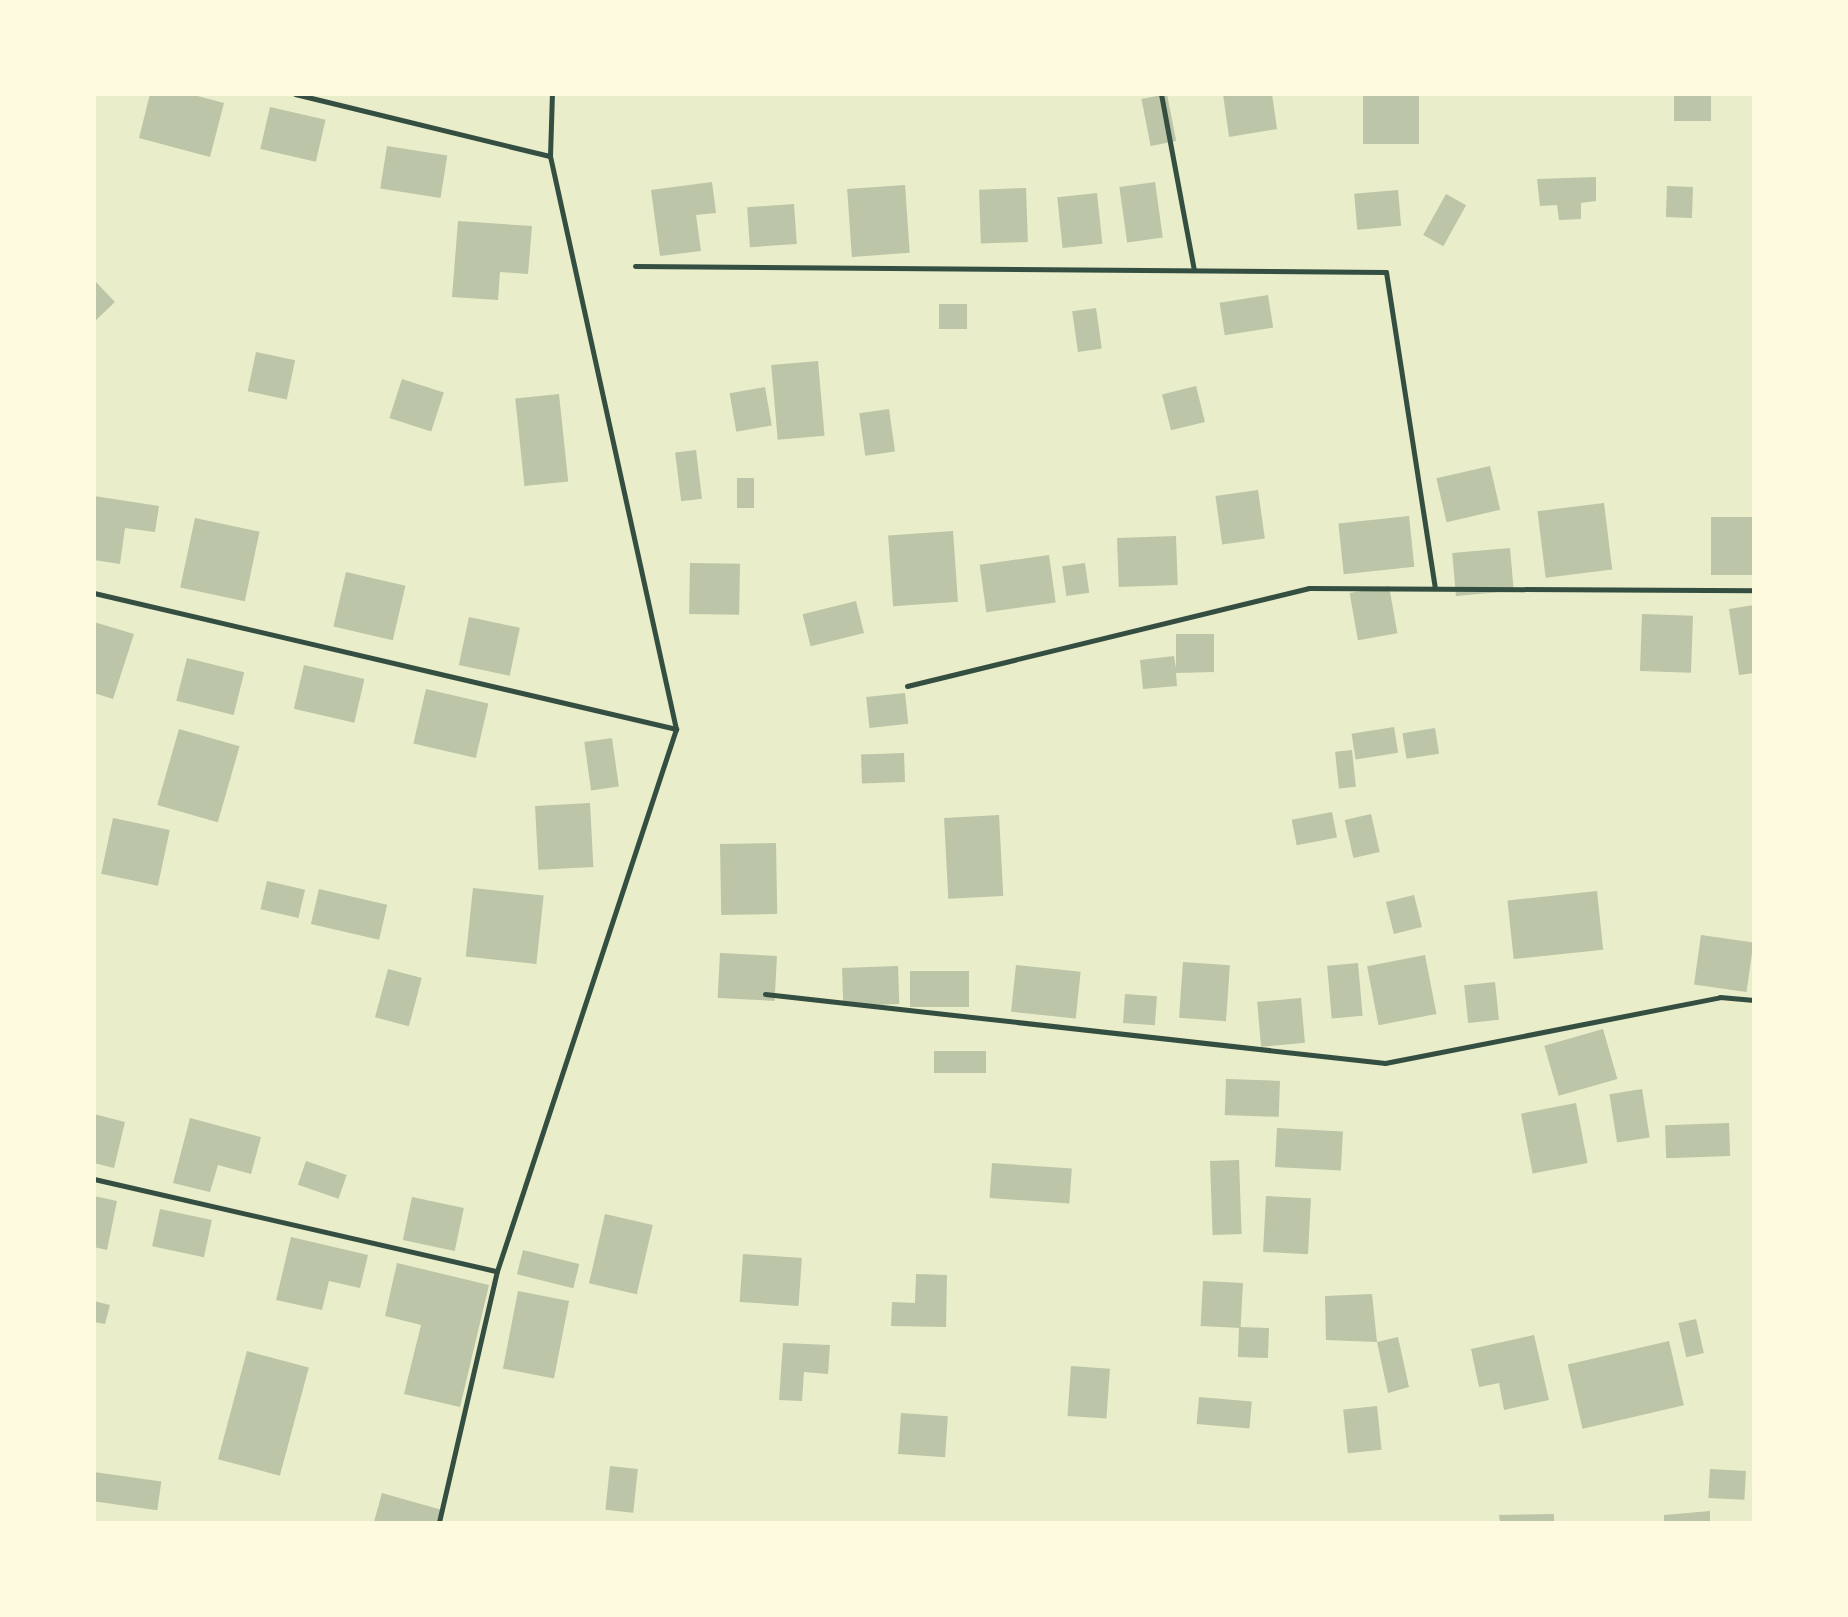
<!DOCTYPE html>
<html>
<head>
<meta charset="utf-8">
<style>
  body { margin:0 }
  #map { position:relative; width:1848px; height:1617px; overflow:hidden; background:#e9edc9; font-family:"Roboto Condensed",sans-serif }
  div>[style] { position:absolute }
  .building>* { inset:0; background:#bcc5a7; transform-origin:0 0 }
  .service>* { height:5px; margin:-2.5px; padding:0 2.5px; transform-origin:2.5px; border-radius:2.5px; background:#344e41 }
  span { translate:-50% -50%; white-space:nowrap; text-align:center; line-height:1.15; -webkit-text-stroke:6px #fefae0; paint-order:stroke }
  .frame { position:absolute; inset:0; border:96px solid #fefae0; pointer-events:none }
</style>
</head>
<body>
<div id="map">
  <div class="building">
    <i style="clip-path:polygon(150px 94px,190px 94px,224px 103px,210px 157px,139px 138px)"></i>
    <i style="left:1167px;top:94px;width:48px;height:26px;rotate:79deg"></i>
    <i style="clip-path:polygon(1223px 94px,1272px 94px,1277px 129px,1229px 137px)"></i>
    <i style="left:1363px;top:94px;width:56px;height:50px"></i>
    <i style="left:1674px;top:94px;width:37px;height:27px"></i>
    <i style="left:270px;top:107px;width:57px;height:43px;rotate:13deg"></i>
    <i style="left:387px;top:146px;width:61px;height:43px;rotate:9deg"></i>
    <i style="clip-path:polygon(1596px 177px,1596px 201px,1581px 203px,1581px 219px,1559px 220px,1557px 205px,1540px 206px,1537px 179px)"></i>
    <i style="clip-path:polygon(712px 182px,716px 213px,696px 215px,701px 251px,660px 256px,651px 190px)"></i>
    <i style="left:1155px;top:182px;width:56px;height:36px;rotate:82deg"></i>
    <i style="left:905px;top:185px;width:68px;height:58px;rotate:86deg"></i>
    <i style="left:1667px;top:186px;width:26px;height:31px;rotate:2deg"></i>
    <i style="left:1026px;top:188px;width:54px;height:47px;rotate:88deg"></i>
    <i style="left:1398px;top:190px;width:36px;height:44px;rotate:85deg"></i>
    <i style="left:1097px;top:193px;width:51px;height:40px;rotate:84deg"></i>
    <i style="left:1446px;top:194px;width:23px;height:47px;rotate:29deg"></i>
    <i style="left:794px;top:204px;width:40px;height:47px;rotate:86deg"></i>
    <i style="clip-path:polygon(458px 221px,532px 226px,528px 274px,500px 272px,498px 300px,452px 297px)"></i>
    <i style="clip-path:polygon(94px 280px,115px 302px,94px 322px)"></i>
    <i style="left:1268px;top:295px;width:33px;height:49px;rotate:81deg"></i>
    <i style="left:939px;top:304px;width:28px;height:25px"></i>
    <i style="left:1096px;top:308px;width:41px;height:24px;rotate:82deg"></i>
    <i style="left:256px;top:352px;width:40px;height:40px;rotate:12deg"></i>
    <i style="left:818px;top:361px;width:75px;height:47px;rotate:85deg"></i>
    <i style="left:402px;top:379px;width:44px;height:41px;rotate:18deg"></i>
    <i style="left:1196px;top:386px;width:37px;height:35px;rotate:76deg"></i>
    <i style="left:765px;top:387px;width:39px;height:36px;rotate:80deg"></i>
    <i style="left:559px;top:394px;width:88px;height:44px;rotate:84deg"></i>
    <i style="left:889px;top:409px;width:43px;height:30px;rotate:82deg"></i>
    <i style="left:696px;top:450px;width:49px;height:21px;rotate:83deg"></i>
    <i style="left:1490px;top:466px;width:45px;height:55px;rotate:77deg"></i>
    <i style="left:737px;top:478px;width:17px;height:30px"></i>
    <i style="left:1258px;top:490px;width:49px;height:43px;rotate:82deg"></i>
    <i style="clip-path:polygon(94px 496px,159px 506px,155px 532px,125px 528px,120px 564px,94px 560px)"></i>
    <i style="left:1604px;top:503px;width:67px;height:67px;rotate:83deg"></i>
    <i style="left:1409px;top:516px;width:51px;height:71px;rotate:84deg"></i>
    <i style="left:1754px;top:517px;width:58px;height:43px;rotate:90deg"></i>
    <i style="left:195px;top:518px;width:66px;height:71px;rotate:12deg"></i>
    <i style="left:953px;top:531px;width:71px;height:65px;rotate:86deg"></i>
    <i style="left:1176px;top:536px;width:49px;height:59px;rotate:88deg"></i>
    <i style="left:1510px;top:548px;width:43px;height:58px;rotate:85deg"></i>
    <i style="left:1049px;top:555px;width:48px;height:70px;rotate:82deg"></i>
    <i style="left:690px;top:563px;width:50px;height:51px;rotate:1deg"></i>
    <i style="left:1085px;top:563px;width:30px;height:23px;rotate:82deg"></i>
    <i style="left:346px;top:572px;width:61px;height:56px;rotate:13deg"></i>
    <i style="left:1389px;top:586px;width:48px;height:40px;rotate:80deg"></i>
    <i style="left:856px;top:601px;width:33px;height:55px;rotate:76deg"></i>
    <i style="clip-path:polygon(1754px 605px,1754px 673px,1739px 675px,1729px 609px)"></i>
    <i style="left:1642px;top:614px;width:51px;height:57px;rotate:2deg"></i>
    <i style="left:469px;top:617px;width:52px;height:49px;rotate:12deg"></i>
    <i style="clip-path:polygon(94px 622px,134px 634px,113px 699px,94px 693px)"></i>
    <i style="clip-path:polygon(1176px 634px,1214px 634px,1214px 672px,1176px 673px,1177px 686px,1143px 689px,1140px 660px,1174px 656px,1176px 668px)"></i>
    <i style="left:187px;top:658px;width:59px;height:44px;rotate:14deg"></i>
    <i style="left:304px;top:665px;width:62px;height:45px;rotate:13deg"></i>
    <i style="left:426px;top:689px;width:64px;height:56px;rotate:13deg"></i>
    <i style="left:905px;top:693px;width:31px;height:39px;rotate:84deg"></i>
    <i style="left:1394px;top:727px;width:26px;height:43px;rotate:81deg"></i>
    <i style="left:1435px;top:728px;width:26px;height:33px;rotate:81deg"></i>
    <i style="left:179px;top:729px;width:63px;height:79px;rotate:16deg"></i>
    <i style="left:612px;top:738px;width:49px;height:28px;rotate:82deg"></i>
    <i style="left:1352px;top:750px;width:37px;height:17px;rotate:84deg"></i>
    <i style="left:904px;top:753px;width:29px;height:43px;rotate:88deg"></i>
    <i style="left:590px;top:803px;width:64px;height:55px;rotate:87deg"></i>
    <i style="left:1332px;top:812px;width:26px;height:41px;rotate:79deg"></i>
    <i style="left:1371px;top:814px;width:39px;height:27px;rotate:77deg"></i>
    <i style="left:999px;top:815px;width:81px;height:55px;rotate:87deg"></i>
    <i style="left:113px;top:818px;width:58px;height:57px;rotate:12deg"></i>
    <i style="left:776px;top:843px;width:71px;height:56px;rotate:89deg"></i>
    <i style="left:267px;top:881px;width:39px;height:29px;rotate:13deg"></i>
    <i style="left:473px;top:888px;width:71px;height:69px;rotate:6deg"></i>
    <i style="left:319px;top:889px;width:70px;height:36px;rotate:13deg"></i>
    <i style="left:1597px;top:891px;width:59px;height:90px;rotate:84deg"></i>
    <i style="left:1414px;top:895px;width:33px;height:29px;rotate:76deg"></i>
    <i style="left:1701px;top:935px;width:53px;height:50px;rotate:8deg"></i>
    <i style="left:720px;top:953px;width:57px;height:45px;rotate:3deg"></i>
    <i style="left:1425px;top:955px;width:60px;height:59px;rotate:79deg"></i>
    <i style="left:1183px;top:962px;width:47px;height:56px;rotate:4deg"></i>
    <i style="left:1358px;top:963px;width:53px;height:31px;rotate:85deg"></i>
    <i style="left:1016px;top:965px;width:65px;height:47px;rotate:6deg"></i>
    <i style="left:898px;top:966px;width:38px;height:56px;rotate:88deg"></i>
    <i style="left:388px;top:969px;width:35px;height:50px;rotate:15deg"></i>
    <i style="left:910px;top:971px;width:59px;height:36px"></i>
    <i style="left:1495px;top:982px;width:38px;height:31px;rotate:84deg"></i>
    <i style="left:1125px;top:994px;width:32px;height:29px;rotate:4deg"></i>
    <i style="left:1301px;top:998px;width:45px;height:44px;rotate:85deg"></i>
    <i style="left:1603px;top:1029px;width:52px;height:61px;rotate:74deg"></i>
    <i style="left:934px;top:1051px;width:52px;height:22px"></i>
    <i style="left:1226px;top:1079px;width:54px;height:36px;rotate:2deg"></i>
    <i style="left:1642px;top:1089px;width:49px;height:33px;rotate:81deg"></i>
    <i style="left:1576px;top:1103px;width:61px;height:56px;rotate:79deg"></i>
    <i style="clip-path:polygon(94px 1114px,125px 1122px,114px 1168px,94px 1163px)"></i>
    <i style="clip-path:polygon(190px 1118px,261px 1137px,251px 1174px,218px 1165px,210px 1192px,173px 1183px)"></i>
    <i style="left:1729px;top:1123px;width:33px;height:64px;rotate:88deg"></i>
    <i style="left:1277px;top:1128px;width:66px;height:39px;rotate:3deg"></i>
    <i style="left:1239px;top:1160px;width:74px;height:29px;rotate:88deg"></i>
    <i style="left:306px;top:1161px;width:43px;height:25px;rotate:19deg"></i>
    <i style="left:992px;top:1163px;width:80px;height:35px;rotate:4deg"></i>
    <i style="clip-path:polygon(94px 1196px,117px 1201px,107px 1250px,94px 1247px)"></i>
    <i style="left:1266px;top:1196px;width:45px;height:56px;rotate:3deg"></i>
    <i style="left:412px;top:1197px;width:53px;height:44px;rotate:12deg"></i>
    <i style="left:160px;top:1209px;width:53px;height:38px;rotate:12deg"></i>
    <i style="left:605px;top:1214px;width:49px;height:71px;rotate:13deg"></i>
    <i style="clip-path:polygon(291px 1237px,368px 1255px,360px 1288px,329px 1281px,322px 1310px,276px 1300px)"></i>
    <i style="left:523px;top:1250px;width:58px;height:25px;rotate:14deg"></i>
    <i style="left:743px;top:1254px;width:59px;height:48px;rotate:4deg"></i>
    <i style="clip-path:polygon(397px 1263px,489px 1285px,460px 1407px,404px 1394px,421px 1325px,385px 1316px)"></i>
    <i style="clip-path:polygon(916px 1274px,947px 1275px,946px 1327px,891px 1326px,892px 1302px,915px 1303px)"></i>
    <i style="left:1203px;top:1281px;width:40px;height:45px;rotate:3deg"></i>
    <i style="left:518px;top:1291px;width:52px;height:79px;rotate:11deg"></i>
    <i style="clip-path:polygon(1372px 1294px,1377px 1342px,1398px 1337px,1409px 1387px,1388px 1393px,1377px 1342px,1326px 1340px,1325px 1296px)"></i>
    <i style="clip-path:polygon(94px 1301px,110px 1305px,105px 1324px,94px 1322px)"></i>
    <i style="left:1696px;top:1319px;width:35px;height:18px;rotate:77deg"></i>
    <i style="left:1239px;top:1327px;width:30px;height:30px;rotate:2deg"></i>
    <i style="clip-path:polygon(1534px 1335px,1549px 1400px,1504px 1410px,1499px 1383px,1479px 1387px,1471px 1349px)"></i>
    <i style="left:1669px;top:1341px;width:66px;height:104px;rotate:77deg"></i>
    <i style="clip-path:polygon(783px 1343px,830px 1345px,828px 1374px,804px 1372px,802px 1401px,779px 1400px)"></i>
    <i style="left:247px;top:1351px;width:64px;height:112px;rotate:15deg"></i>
    <i style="left:1071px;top:1366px;width:39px;height:50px;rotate:4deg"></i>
    <i style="left:1199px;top:1397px;width:53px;height:27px;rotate:5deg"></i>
    <i style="left:1377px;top:1406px;width:44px;height:34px;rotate:84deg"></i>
    <i style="left:901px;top:1413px;width:47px;height:41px;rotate:4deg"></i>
    <i style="left:610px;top:1466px;width:28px;height:44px;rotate:6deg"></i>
    <i style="left:1710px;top:1469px;width:36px;height:29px;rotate:3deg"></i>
    <i style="left:94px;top:1472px;width:68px;height:29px;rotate:8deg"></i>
    <i style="clip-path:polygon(382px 1493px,442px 1510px,439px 1522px,374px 1522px)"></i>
    <i style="clip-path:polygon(1710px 1511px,1710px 1522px,1664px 1522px,1664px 1515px)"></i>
    <i style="clip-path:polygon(1554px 1514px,1554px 1522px,1500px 1522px,1499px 1515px)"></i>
  </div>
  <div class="service">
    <i style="left:295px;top:94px;width:262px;rotate:13.7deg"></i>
    <i style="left:550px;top:156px;width:62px;rotate:-88.2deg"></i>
    <i style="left:1161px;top:94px;width:179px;rotate:79.4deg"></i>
    <i style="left:635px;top:266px;width:751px;rotate:0.46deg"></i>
    <i style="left:1386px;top:272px;width:319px;rotate:81.2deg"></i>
    <i style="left:94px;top:593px;width:598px;rotate:13.15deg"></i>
    <i style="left:907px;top:686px;width:414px;rotate:-13.7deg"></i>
    <i style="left:1309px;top:588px;width:445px;rotate:0.3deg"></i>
    <i style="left:765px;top:994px;width:624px;rotate:6.35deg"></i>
    <i style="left:1385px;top:1063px;width:341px;rotate:-11.1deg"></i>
    <i style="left:1720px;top:997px;width:34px;rotate:5deg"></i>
    <i style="left:94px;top:1179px;width:413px;rotate:12.9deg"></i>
    <i style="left:497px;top:1271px;width:571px;rotate:-71.72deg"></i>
    <i style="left:676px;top:729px;width:587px;rotate:-102.4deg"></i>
    <i style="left:439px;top:1522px;width:258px;rotate:-77deg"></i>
  </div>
  <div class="frame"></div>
</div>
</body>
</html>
